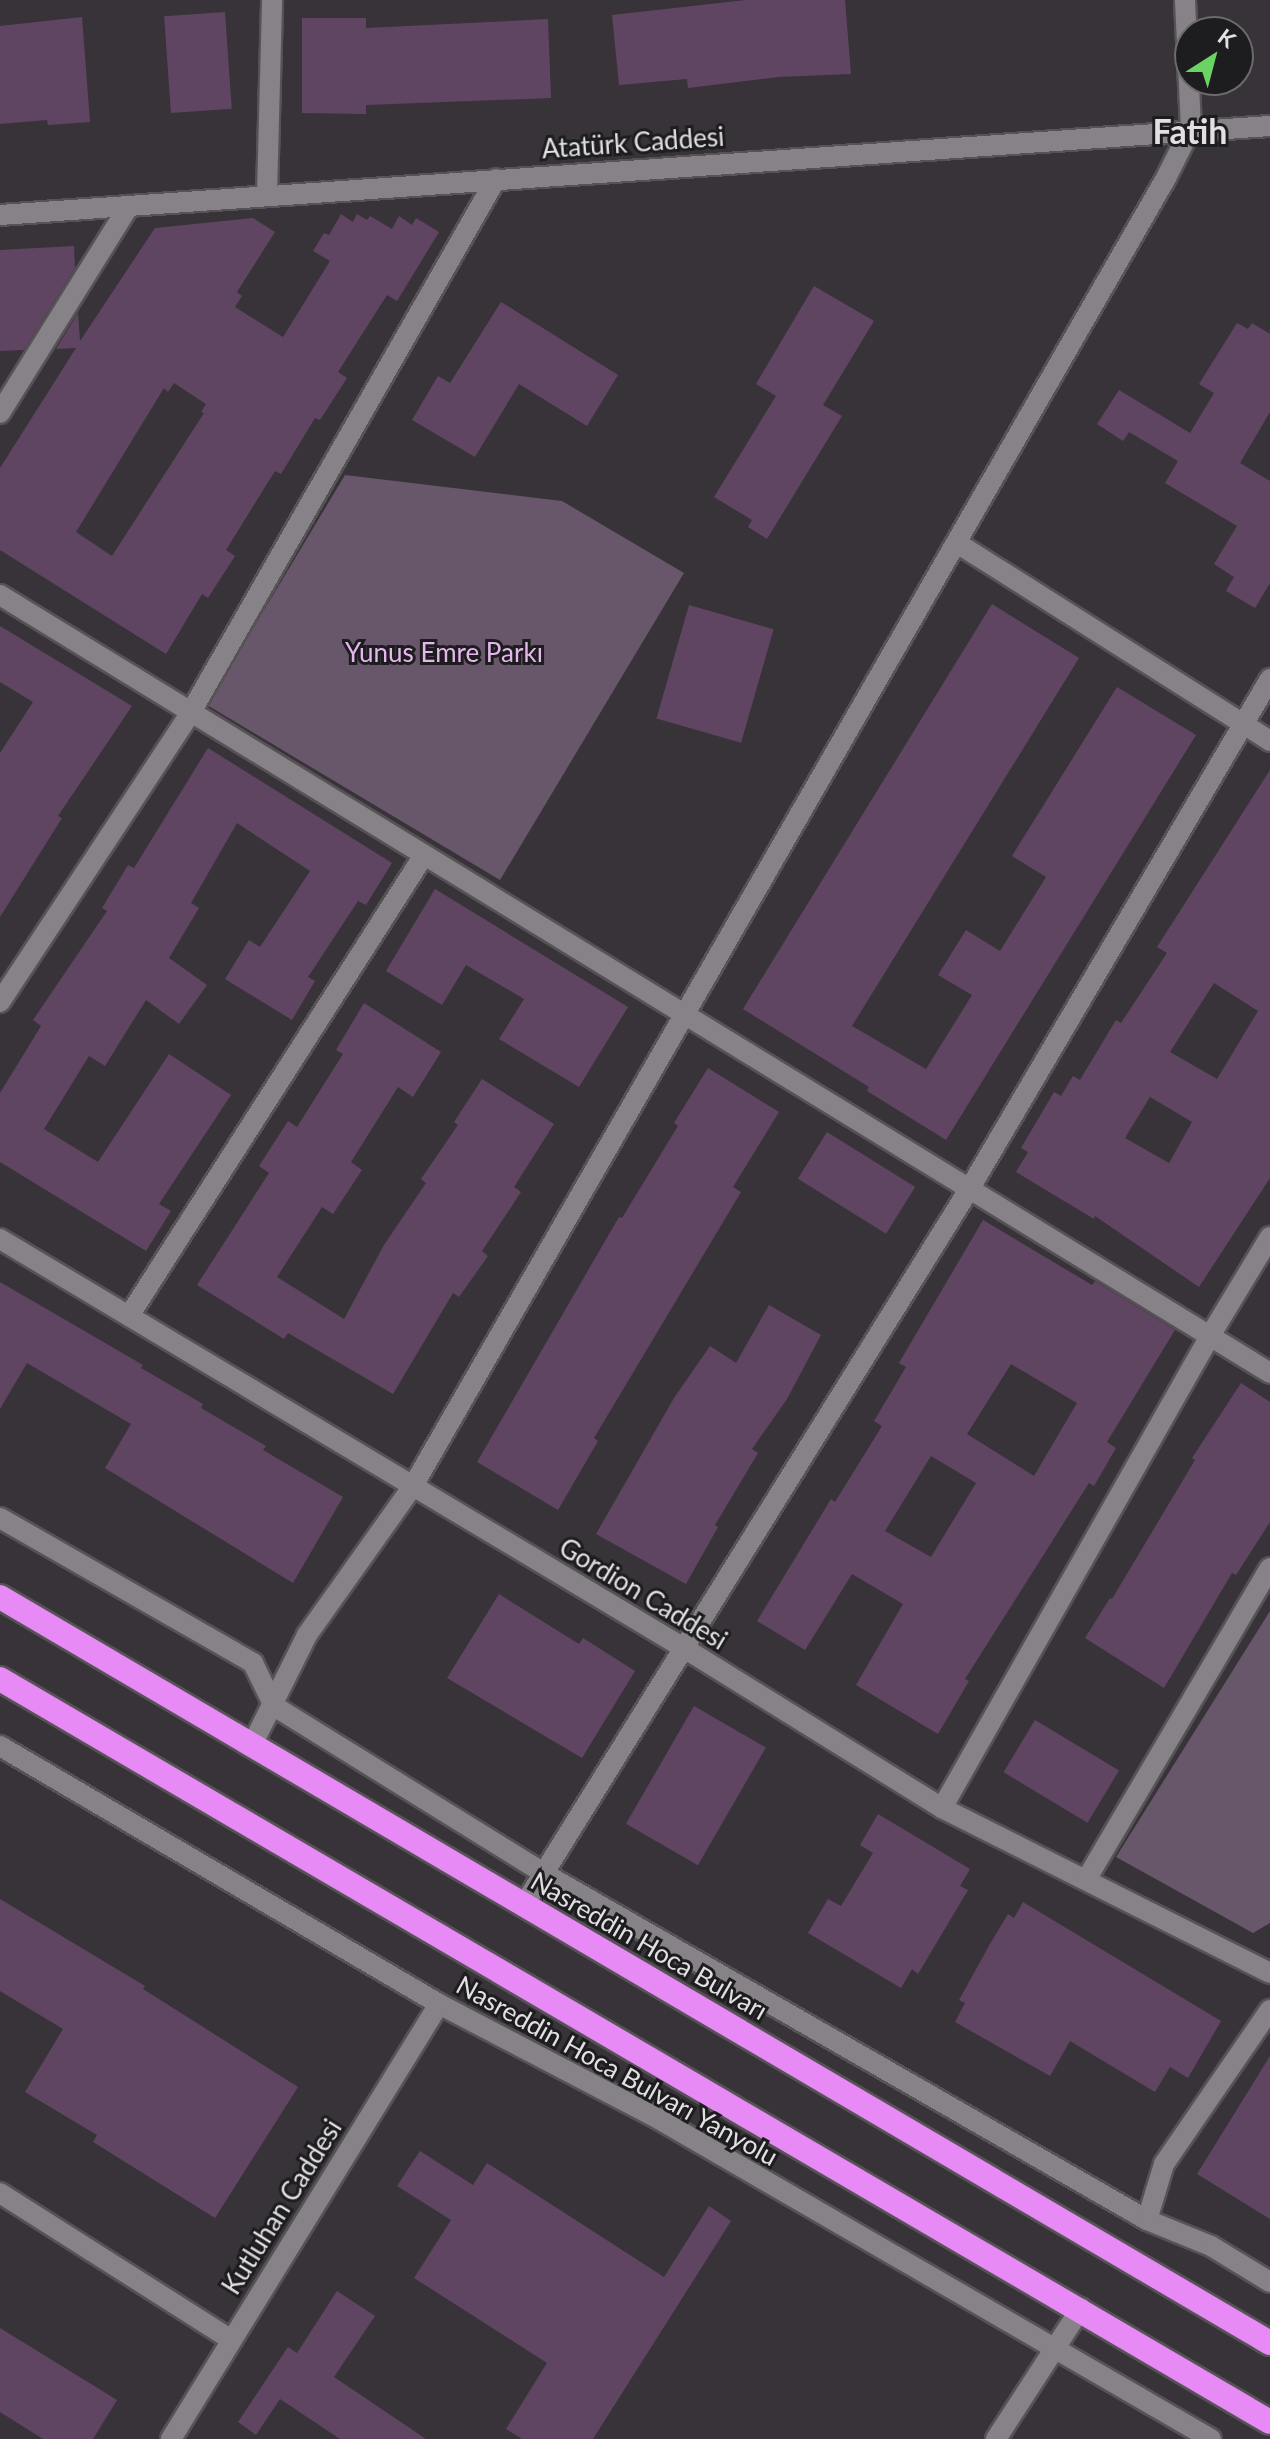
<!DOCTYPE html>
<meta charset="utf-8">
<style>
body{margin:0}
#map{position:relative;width:1270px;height:2439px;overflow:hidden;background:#373338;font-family:Lato,sans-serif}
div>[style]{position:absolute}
.green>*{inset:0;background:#68566a}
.building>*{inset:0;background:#604563;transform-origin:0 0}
.roads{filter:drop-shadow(2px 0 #565256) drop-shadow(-2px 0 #565256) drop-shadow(0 2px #565256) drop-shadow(0 -2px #565256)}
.minor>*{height:20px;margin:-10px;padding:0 10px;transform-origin:10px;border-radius:10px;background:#878287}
.highway>*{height:24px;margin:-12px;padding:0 12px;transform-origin:12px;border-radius:12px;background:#e78af5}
span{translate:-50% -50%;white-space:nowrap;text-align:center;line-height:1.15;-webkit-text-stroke:6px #1d1c1e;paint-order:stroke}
.street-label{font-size:26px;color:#e3e0e3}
.park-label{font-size:26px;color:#e5b7ec}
.district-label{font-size:34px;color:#e3e0e3;font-weight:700}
.north{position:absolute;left:1174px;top:16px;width:80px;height:80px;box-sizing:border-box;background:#1d1c1e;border:2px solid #6c6a6d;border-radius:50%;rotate:36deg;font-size:22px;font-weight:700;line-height:32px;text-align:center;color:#e3e0e3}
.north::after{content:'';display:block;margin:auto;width:28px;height:36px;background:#6bd363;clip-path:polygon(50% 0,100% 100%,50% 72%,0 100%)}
</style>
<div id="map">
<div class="green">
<div style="clip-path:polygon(345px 475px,562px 501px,684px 573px,500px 880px,207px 705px)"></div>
<div style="clip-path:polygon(1270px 1611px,1270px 1923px,1253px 1933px,1116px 1857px)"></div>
</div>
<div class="building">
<div style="clip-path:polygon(746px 0,845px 0,851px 74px,778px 77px,688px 88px,687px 79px,619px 85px,612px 15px)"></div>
<div style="left:225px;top:12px;width:97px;height:61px;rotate:86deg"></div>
<div style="clip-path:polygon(82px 17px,90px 122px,48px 125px,47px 120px,0 124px,0 26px)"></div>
<div style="clip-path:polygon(302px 18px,366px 18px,366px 28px,548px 19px,551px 98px,366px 105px,366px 114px,302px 113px)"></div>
<div style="clip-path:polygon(evenodd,341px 214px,353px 222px,357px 214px,367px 220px,370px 216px,392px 229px,399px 216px,412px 225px,416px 218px,439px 232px,397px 301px,387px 295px,338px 372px,347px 378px,320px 420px,315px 418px,281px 474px,275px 471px,226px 550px,235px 556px,208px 598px,202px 594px,166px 654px,0 550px,0 468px,76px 348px,56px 349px,78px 313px,80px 341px,155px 228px,253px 218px,275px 232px,237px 292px,242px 296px,235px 307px,283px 337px,330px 261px,313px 251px,324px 233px,329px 235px,341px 214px,174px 383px,206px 404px,201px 412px,204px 413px,112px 556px,76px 532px,164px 388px,168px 392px,174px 383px)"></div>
<div style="clip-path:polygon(74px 246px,75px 268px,24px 350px,0 351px,0 250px)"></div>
<div style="clip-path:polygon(814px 286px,874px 321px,823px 405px,842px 416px,767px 539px,748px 527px,752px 520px,714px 497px,776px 396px,756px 384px)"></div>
<div style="clip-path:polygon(501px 302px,618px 375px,587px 426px,519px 384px,475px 457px,412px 420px,438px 376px,450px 383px)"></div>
<div style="clip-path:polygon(1237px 323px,1248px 329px,1252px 323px,1270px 334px,1270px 412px,1240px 463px,1270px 481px,1270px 583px,1255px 608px,1226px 591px,1234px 577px,1214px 564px,1237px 526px,1165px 483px,1178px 461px,1129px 432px,1123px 441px,1097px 424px,1119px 390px,1190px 433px,1214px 393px,1199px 384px)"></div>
<div style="clip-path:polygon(992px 604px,1079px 658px,852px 1026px,926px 1069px,972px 995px,938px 975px,966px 930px,1000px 951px,1046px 877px,1012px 856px,1117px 687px,1196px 735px,946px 1140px,867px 1091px,869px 1087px,743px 1009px)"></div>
<div style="left:689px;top:605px;width:88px;height:118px;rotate:16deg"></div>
<div style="clip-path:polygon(0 626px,132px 706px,58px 816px,62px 818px,0 917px,0 753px,33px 702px,0 682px)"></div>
<div style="clip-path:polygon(208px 748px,392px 863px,366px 905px,358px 901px,308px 977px,315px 981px,292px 1020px,225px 979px,249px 940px,260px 947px,310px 871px,237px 823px,191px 903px,199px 908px,169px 958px,207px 985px,179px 1024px,146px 1000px,105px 1066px,89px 1056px,44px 1129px,98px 1162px,169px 1054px,231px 1095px,159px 1204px,171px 1211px,146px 1251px,0 1162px,0 1093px,41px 1026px,33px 1020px,107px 911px,102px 908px,128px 865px,134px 868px)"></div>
<div style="clip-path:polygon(evenodd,1270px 770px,1270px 1178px,1199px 1287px,1095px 1216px,1094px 1219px,1016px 1172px,1028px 1152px,1021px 1148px,1054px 1092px,1061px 1096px,1073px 1076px,1080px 1080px,1116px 1020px,1121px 1023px,1167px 953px,1157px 947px,1270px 770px,1214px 983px,1258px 1011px,1217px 1079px,1170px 1052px,1214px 983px,1270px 770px,1150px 1097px,1192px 1122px,1169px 1163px,1125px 1138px,1150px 1097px)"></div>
<div style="clip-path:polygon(435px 889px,628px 1007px,579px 1087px,499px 1039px,524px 999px,466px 965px,442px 1005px,386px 971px)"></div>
<div style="clip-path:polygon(364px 1003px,441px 1052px,413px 1097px,398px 1087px,351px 1162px,362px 1170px,333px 1214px,322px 1207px,277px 1277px,344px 1319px,384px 1245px,426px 1183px,421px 1179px,458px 1125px,454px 1122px,482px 1079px,554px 1124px,514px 1187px,521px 1192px,482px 1251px,488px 1256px,459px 1297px,453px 1293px,393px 1394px,288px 1333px,284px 1339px,197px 1285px,269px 1173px,259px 1166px,288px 1121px,297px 1127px,343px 1054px,336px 1050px)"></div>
<div style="clip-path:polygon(708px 1068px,779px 1112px,733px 1187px,741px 1192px,594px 1438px,598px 1441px,558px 1510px,477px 1462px,619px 1217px,622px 1218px,678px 1126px,674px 1123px)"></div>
<div style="left:827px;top:1132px;width:104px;height:55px;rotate:32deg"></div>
<div style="clip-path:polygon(evenodd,983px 1220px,1092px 1285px,1095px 1281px,1175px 1330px,1107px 1442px,1116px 1448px,1094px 1486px,1089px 1483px,965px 1679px,969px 1681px,938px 1734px,856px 1685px,903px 1604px,852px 1574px,805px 1650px,757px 1621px,831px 1499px,835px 1502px,882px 1426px,874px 1421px,906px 1367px,899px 1363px,983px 1220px,1011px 1364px,1077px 1403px,1034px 1476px,967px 1434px,1011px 1364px,983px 1220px,931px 1456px,976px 1483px,931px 1557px,885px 1531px,931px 1456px)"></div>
<div style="clip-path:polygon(0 1282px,143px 1365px,141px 1368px,203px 1404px,201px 1408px,266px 1446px,263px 1450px,343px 1497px,293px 1583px,105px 1468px,131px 1424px,27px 1363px,0 1409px)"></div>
<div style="clip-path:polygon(769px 1305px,821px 1335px,787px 1399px,752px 1449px,758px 1453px,715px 1525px,718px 1527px,686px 1584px,596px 1534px,674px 1398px,710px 1346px,736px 1363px)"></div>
<div style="clip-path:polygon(1241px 1383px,1270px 1402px,1270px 1522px,1236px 1575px,1232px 1573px,1164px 1688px,1085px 1638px,1110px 1598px,1112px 1599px,1195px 1460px,1192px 1458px)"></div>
<div style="clip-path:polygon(499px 1594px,579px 1644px,583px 1638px,635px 1671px,582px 1758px,447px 1678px)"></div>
<div style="left:694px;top:1706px;width:83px;height:136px;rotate:30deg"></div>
<div style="left:1035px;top:1720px;width:98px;height:61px;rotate:31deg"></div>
<div style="clip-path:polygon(878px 1814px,970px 1869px,960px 1886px,968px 1890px,918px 1974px,912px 1969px,901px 1988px,808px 1933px,828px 1899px,841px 1906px,873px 1853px,860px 1845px)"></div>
<div style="clip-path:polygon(0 1899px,145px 1986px,143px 1989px,298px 2087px,215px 2218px,93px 2142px,97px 2135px,25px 2092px,63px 2029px,0 1991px)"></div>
<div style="clip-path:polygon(1023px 1902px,1221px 2021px,1188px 2078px,1170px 2067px,1155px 2092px,1070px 2041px,1050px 2076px,955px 2022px,965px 2003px,959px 2000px,990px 1944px,1008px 1914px,1014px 1918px)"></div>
<div style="clip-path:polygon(1270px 2056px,1270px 2219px,1197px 2174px)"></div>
<div style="clip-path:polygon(420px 2151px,473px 2185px,487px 2163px,664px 2277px,709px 2206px,731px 2221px,593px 2439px,522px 2439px,506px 2429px,547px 2363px,414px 2278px,451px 2220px,397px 2186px)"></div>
<div style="clip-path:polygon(337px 2291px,375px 2316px,334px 2377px,426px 2439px,340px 2439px,280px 2399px,256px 2435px,238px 2422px,288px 2347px,297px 2353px)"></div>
<div style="clip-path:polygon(0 2328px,117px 2400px,93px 2439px,43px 2439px,0 2412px)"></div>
</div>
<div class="roads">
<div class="minor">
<div style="left:267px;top:195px;width:195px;rotate:-88.5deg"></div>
<div style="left:0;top:215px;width:1273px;rotate:-4.01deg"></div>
<div style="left:0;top:413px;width:244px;rotate:-58.1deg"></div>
<div style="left:957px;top:543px;width:370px;rotate:32.3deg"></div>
<div style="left:0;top:595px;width:1489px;rotate:31.49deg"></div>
<div style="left:0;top:1002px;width:347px;rotate:-56.6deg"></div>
<div style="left:191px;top:712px;width:614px;rotate:-60.22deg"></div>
<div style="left:0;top:1239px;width:797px;rotate:30.88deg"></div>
<div style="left:684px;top:1648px;width:304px;rotate:31.8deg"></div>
<div style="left:942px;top:1808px;width:367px;rotate:26.7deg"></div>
<div style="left:129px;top:1316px;width:547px;rotate:-57.38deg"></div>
<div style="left:0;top:1518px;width:292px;rotate:29.8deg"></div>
<div style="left:253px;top:1663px;width:48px;rotate:64deg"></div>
<div style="left:274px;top:1706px;width:319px;rotate:31.8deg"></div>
<div style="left:545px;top:1874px;width:694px;rotate:29.89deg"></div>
<div style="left:1147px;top:2220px;width:69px;rotate:22.1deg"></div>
<div style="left:1211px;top:2246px;width:69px;rotate:31.4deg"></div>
<div style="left:252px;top:1745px;width:123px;rotate:-63.4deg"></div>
<div style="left:307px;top:1635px;width:183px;rotate:-54.6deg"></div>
<div style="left:413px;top:1486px;width:1509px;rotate:-60.07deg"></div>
<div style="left:1166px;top:178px;width:56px;rotate:-63.4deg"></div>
<div style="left:1191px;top:128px;width:128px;rotate:-92.7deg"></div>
<div style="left:0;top:1746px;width:509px;rotate:30.44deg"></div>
<div style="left:439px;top:2004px;width:246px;rotate:27.6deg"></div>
<div style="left:657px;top:2118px;width:640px;rotate:30.09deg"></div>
<div style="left:942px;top:1808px;width:543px;rotate:-60.41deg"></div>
<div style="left:1210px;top:1336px;width:116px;rotate:-58.8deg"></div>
<div style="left:1086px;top:1880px;width:362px;rotate:-59.5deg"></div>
<div style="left:524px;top:1905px;width:844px;rotate:-58.12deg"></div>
<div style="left:970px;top:1188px;width:591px;rotate:-59.49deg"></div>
<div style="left:0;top:2193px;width:272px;rotate:32.4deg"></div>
<div style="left:1147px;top:2220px;width:59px;rotate:-73.1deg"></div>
<div style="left:1164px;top:2164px;width:187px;rotate:-55.5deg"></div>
<div style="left:171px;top:2439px;width:511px;rotate:-58.36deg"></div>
<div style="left:996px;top:2439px;width:156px;rotate:-57deg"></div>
</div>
<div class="highway">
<div style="left:0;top:1597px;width:1473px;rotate:30.43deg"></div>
<div style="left:0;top:1679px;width:1471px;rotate:30.33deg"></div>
</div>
</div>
<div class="street-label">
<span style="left:633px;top:143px;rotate:-4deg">Atatürk Caddesi</span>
<span style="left:643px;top:1594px;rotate:31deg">Gordion Caddesi</span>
<span style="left:649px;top:1946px;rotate:30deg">Nasreddin Hoca Bulvarı</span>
<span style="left:617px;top:2071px;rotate:29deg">Nasreddin Hoca Bulvarı Yanyolu</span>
<span style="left:282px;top:2207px;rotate:-58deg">Kutluhan Caddesi</span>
</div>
<div class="park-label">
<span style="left:444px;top:653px">Yunus Emre Parkı</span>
</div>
<div class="district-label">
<span style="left:1190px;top:131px">Fatih</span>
</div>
<div class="north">K</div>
</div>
